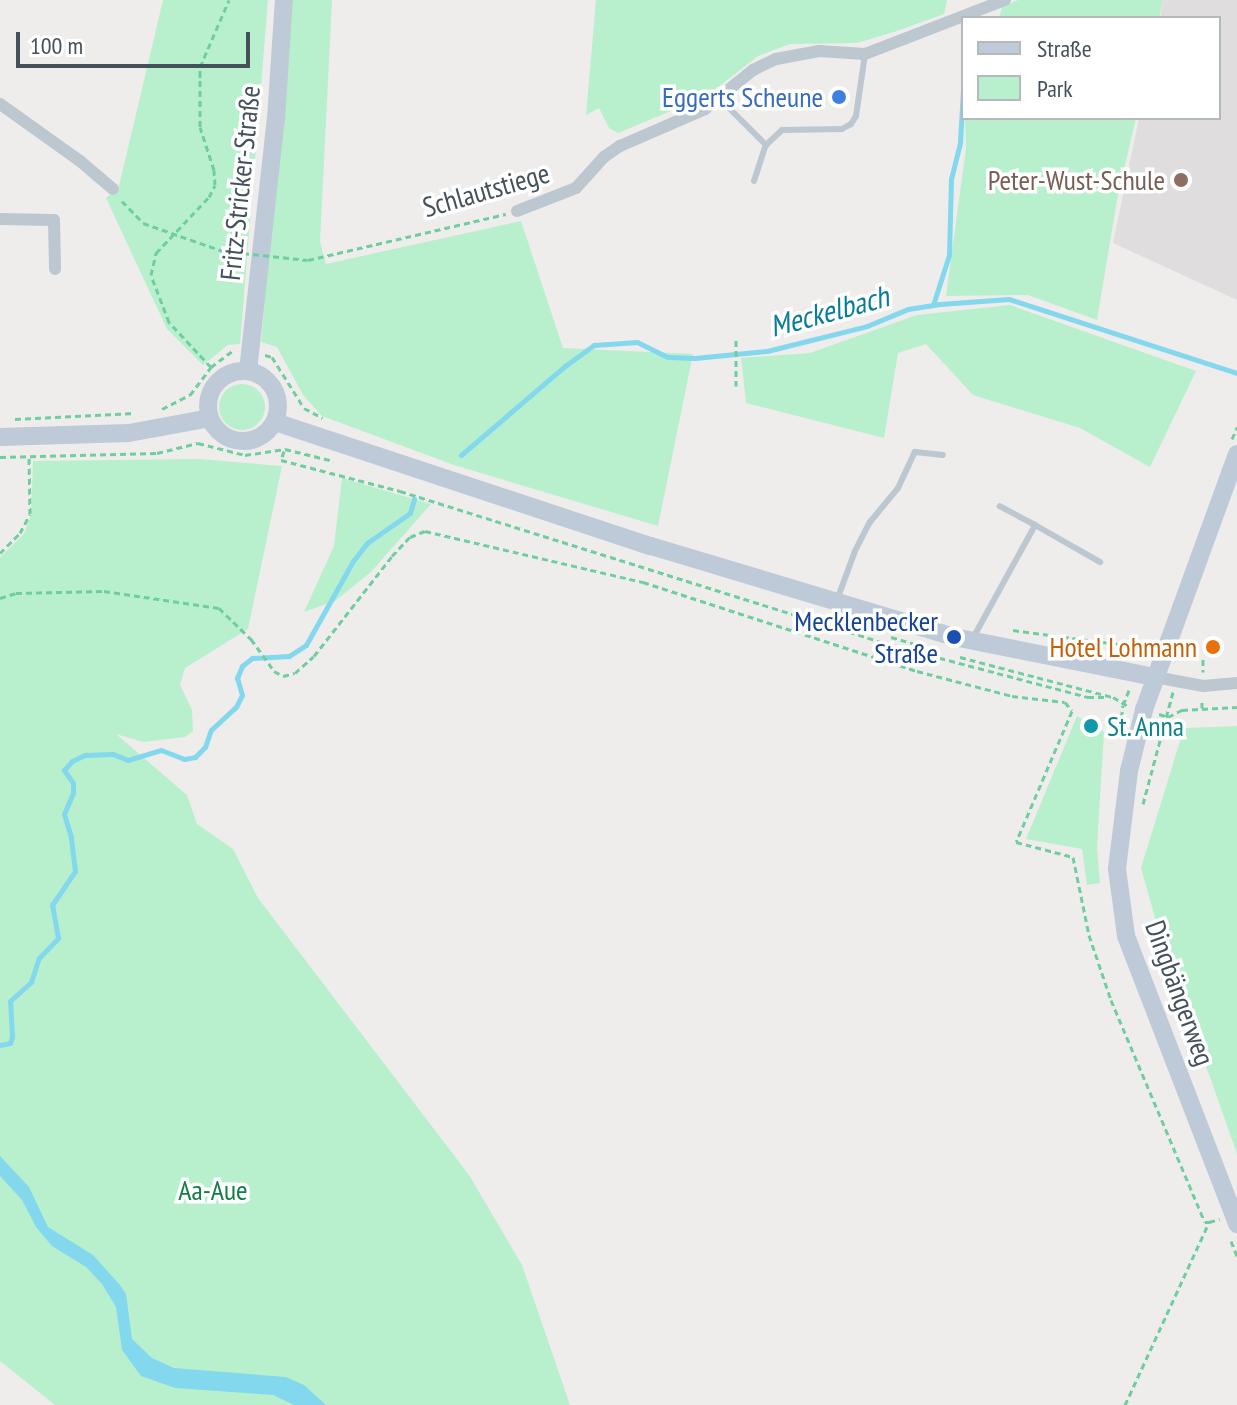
<!DOCTYPE html>
<meta charset="utf-8">
<style>
body{margin:0}
#map{position:relative;width:1237px;height:1405px;overflow:hidden;background:#efecec;font-family:"PT Sans Narrow",sans-serif}
div>[style]{position:absolute}
.education>*{inset:0;background:#e0ddde}
.green>*{inset:0;background:#b8f0cd}
.round{border-radius:50%}
.water>*{inset:0;background:#83d8ee}
.stream>*{height:5px;margin:-2.5px;padding:0 2.5px;transform-origin:2.5px;border-radius:2.5px;background:#83d8ee}
.path>*{height:3px;margin-top:-1.5px;transform-origin:0;background:repeating-linear-gradient(90deg,#6fcea0 0 6px,transparent 0 10px)}
.lane>*{height:6px;margin:-3px;padding:0 3px;transform-origin:3px;border-radius:3px;background:#bcc7d0}
.street>*{height:12px;margin:-6px;padding:0 6px;transform-origin:6px;border-radius:6px;background:#bcc7d0}
.secondary>*{height:18px;margin:-9px;padding:0 9px;transform-origin:9px;border-radius:9px;background:#becad7}
.secondary>.ring{margin:-9px;padding:0;box-sizing:content-box;background:none;border:18px solid #becad7;border-radius:50%}
.path-bridge>*{height:3px;margin-top:-1.5px;transform-origin:0;background:repeating-linear-gradient(90deg,#6fcea0 0 6px,transparent 0 10px)}
.dots>*{width:22px;height:22px;translate:-50% -50%;box-sizing:border-box;border:4px solid #fff;border-radius:50%}
span{translate:-50% -50%;white-space:nowrap;text-align:center;line-height:1.15;-webkit-text-stroke:7px #fff;paint-order:stroke}
.shop-label{font-size:28px;color:#366cbe}
.right{translate:-100% -50%;text-align:right}
.education-label{font-size:28px;color:#785e54}
.street-label{font-size:28px;color:#44505a}
.transit-label{font-size:28px;color:#164399}
.food-label{font-size:28px;color:#c56008}
.culture-label{font-size:28px;color:#0d838f}
.left{translate:0 -50%;text-align:left}
.park-label{font-size:28px;color:#137d48}
.water-label{font-size:30px;color:#087c9b;font-style:italic}
.legend{position:absolute;left:961px;top:16px;width:260px;height:104px;box-sizing:border-box;background:#fff;border:2px solid #b4b9bd;margin:0;padding:10px 14px;list-style:none;font-size:24px;color:#44505a}
.legend li{display:flex;align-items:center;gap:16px;height:40px}
.legend b{width:40px;border:2px solid #b4b9bd}
.scale{position:absolute;left:16px;top:32px;width:234px;height:36px;box-sizing:border-box;border:4px solid #44505a;border-top:0;padding-left:10px;font-size:24px;line-height:28px;white-space:nowrap;color:#44505a;-webkit-text-stroke:6px #fff;paint-order:stroke}
</style>
<div id="map">
<div class="education">
<div style="clip-path:polygon(1163px 0,1237px 0,1237px 300px,1113px 243px,1139px 118px,1219px 118px,1219px 18px,1160px 18px)"></div>
</div>
<div class="green">
<div style="clip-path:polygon(163px 0,268px 0,240px 344px,228px 345px,203px 365px,167px 329px,106px 198px,119px 186px)"></div>
<div style="clip-path:polygon(291px 0,332px 0,320px 242px,326px 264px,521px 221px,563px 348px,693px 354px,658px 526px,454px 465px,322px 416px,303px 395px,277px 347px,261px 342px)"></div>
<div style="clip-path:polygon(596px 0,947px 0,944px 14px,894px 32px,857px 43px,790px 44px,758px 56px,713px 91px,690px 103px,618px 133px,609px 128px,599px 108px,586px 115px)"></div>
<div style="clip-path:polygon(1018px 0,1163px 0,1159px 18px,999px 18px,1002px 7px)"></div>
<div style="clip-path:polygon(965px 118px,1136px 118px,1117px 200px,1097px 320px,1028px 295px,946px 296px,966px 148px)"></div>
<div style="clip-path:polygon(1010px 305px,1196px 371px,1150px 467px,1080px 428px,973px 395px,926px 344px,898px 353px,884px 438px,746px 403px,741px 358px,810px 353px,917px 315px)"></div>
<div class="round" style="left:219px;top:384px;width:46px;height:46px"></div>
<div style="clip-path:polygon(199px 459px,282px 466px,248px 629px,185px 668px,180px 685px,192px 710px,193px 731px,185px 737px,143px 742px,116px 734px,187px 795px,197px 824px,233px 849px,258px 898px,469px 1175px,522px 1265px,570px 1405px,55px 1405px,0 1361px,0 557px,24px 534px,31px 515px,33px 461px)"></div>
<div style="clip-path:polygon(342px 478px,431px 504px,371px 572px,335px 601px,304px 612px,334px 546px)"></div>
<div style="clip-path:polygon(1077px 716px,1104px 732px,1097px 847px,1100px 883px,1087px 885px,1082px 849px,1026px 839px)"></div>
<div style="clip-path:polygon(1237px 726px,1237px 1154px,1159px 932px,1141px 868px,1184px 728px)"></div>
</div>
<div class="water">
<div style="clip-path:polygon(0 1156px,29px 1187px,48px 1227px,93px 1255px,120px 1285px,126px 1294px,132px 1339px,152px 1358px,174px 1368px,286px 1377px,304px 1385px,326px 1405px,294px 1405px,273px 1395px,175px 1388px,141px 1376px,122px 1350px,116px 1307px,102px 1284px,86px 1267px,52px 1246px,36px 1227px,22px 1200px,0 1176px)"></div>
</div>
<div class="stream">
<div style="left:933px;top:305px;width:52px;rotate:-72.3deg"></div>
<div style="left:949px;top:255px;width:76px;rotate:-88.5deg"></div>
<div style="left:951px;top:179px;width:38px;rotate:-76deg"></div>
<div style="left:960px;top:142px;width:52px;rotate:-86.7deg"></div>
<div style="left:461px;top:455px;width:137px;rotate:-40.6deg"></div>
<div style="left:565px;top:366px;width:36px;rotate:-36deg"></div>
<div style="left:594px;top:345px;width:43px;rotate:-4deg"></div>
<div style="left:637px;top:342px;width:34px;rotate:26deg"></div>
<div style="left:668px;top:357px;width:27px;rotate:2deg"></div>
<div style="left:695px;top:358px;width:72px;rotate:-5.6deg"></div>
<div style="left:767px;top:351px;width:103px;rotate:-14deg"></div>
<div style="left:867px;top:326px;width:44px;rotate:-22.5deg"></div>
<div style="left:908px;top:309px;width:32px;rotate:-9deg"></div>
<div style="left:940px;top:304px;width:69px;rotate:-4.1deg"></div>
<div style="left:1009px;top:299px;width:240px;rotate:18deg"></div>
<div style="left:0;top:1045px;width:10px;rotate:-11deg"></div>
<div style="left:10px;top:1043px;width:6px;rotate:-72deg"></div>
<div style="left:12px;top:1037px;width:36px;rotate:-93deg"></div>
<div style="left:10px;top:1001px;width:28px;rotate:-42deg"></div>
<div style="left:31px;top:982px;width:25px;rotate:-72deg"></div>
<div style="left:39px;top:958px;width:28px;rotate:-46deg"></div>
<div style="left:58px;top:938px;width:34px;rotate:-100deg"></div>
<div style="left:52px;top:905px;width:41px;rotate:-55.9deg"></div>
<div style="left:75px;top:871px;width:34px;rotate:-97deg"></div>
<div style="left:71px;top:837px;width:24px;rotate:-107deg"></div>
<div style="left:64px;top:814px;width:23px;rotate:-67deg"></div>
<div style="left:73px;top:793px;width:10px;rotate:-90deg"></div>
<div style="left:73px;top:783px;width:16px;rotate:-125deg"></div>
<div style="left:64px;top:770px;width:12px;rotate:-48deg"></div>
<div style="left:72px;top:761px;width:14px;rotate:-25deg"></div>
<div style="left:85px;top:755px;width:28px;rotate:-2deg"></div>
<div style="left:113px;top:754px;width:16px;rotate:22deg"></div>
<div style="left:128px;top:760px;width:34px;rotate:-17deg"></div>
<div style="left:161px;top:750px;width:25px;rotate:21deg"></div>
<div style="left:184px;top:759px;width:11px;rotate:-10deg"></div>
<div style="left:195px;top:757px;width:14px;rotate:-45deg"></div>
<div style="left:205px;top:747px;width:18px;rotate:-71deg"></div>
<div style="left:211px;top:730px;width:34px;rotate:-43deg"></div>
<div style="left:236px;top:707px;width:13px;rotate:-63deg"></div>
<div style="left:242px;top:695px;width:18px;rotate:-106deg"></div>
<div style="left:237px;top:678px;width:13px;rotate:-67deg"></div>
<div style="left:242px;top:666px;width:13px;rotate:-39deg"></div>
<div style="left:252px;top:658px;width:37px;rotate:-3deg"></div>
<div style="left:289px;top:656px;width:20px;rotate:-33deg"></div>
<div style="left:306px;top:645px;width:96px;rotate:-60.8deg"></div>
<div style="left:353px;top:561px;width:23px;rotate:-52deg"></div>
<div style="left:367px;top:543px;width:52px;rotate:-34.9deg"></div>
<div style="left:410px;top:513px;width:15px;rotate:-74deg"></div>
</div>
<div class="path">
<div style="left:122px;top:201px;width:30px;rotate:46deg"></div>
<div style="left:143px;top:223px;width:85px;rotate:19.3deg"></div>
<div style="left:308px;top:260px;width:203px;rotate:-13.1deg"></div>
<div style="left:736px;top:340px;width:46px;rotate:90deg"></div>
<div style="left:265px;top:355px;width:7px;rotate:16deg"></div>
<div style="left:272px;top:357px;width:60px;rotate:57.9deg"></div>
<div style="left:304px;top:408px;width:21px;rotate:28deg"></div>
<div style="left:211px;top:367px;width:62px;rotate:-133deg"></div>
<div style="left:169px;top:322px;width:50px;rotate:-111deg"></div>
<div style="left:151px;top:275px;width:23px;rotate:-77deg"></div>
<div style="left:156px;top:253px;width:77px;rotate:-46.6deg"></div>
<div style="left:209px;top:197px;width:13px;rotate:-63deg"></div>
<div style="left:215px;top:185px;width:15px;rotate:-94deg"></div>
<div style="left:214px;top:170px;width:45px;rotate:-108deg"></div>
<div style="left:200px;top:127px;width:60px;rotate:-90deg"></div>
<div style="left:200px;top:67px;width:73px;rotate:-66.6deg"></div>
<div style="left:162px;top:409px;width:31px;rotate:-27deg"></div>
<div style="left:190px;top:395px;width:35px;rotate:-53deg"></div>
<div style="left:211px;top:367px;width:30px;rotate:-37deg"></div>
<div style="left:15px;top:419px;width:120px;rotate:-2.9deg"></div>
<div style="left:1232px;top:439px;width:13px;rotate:-67deg"></div>
<div style="left:284px;top:451px;width:9px;rotate:108deg"></div>
<div style="left:281px;top:460px;width:123px;rotate:14.6deg"></div>
<div style="left:400px;top:491px;width:515px;rotate:17.41deg"></div>
<div style="left:891px;top:645px;width:204px;rotate:14.8deg"></div>
<div style="left:1088px;top:697px;width:17px"></div>
<div style="left:0;top:457px;width:157px;rotate:-1.5deg"></div>
<div style="left:157px;top:453px;width:42px;rotate:-13.7deg"></div>
<div style="left:198px;top:443px;width:49px;rotate:14.3deg"></div>
<div style="left:245px;top:455px;width:40px;rotate:-8.5deg"></div>
<div style="left:285px;top:449px;width:50px;rotate:13.8deg"></div>
<div style="left:0;top:553px;width:28px;rotate:-45deg"></div>
<div style="left:20px;top:533px;width:21px;rotate:-62deg"></div>
<div style="left:30px;top:514px;width:59px;rotate:-91deg"></div>
<div style="left:0;top:598px;width:17px;rotate:-17deg"></div>
<div style="left:16px;top:593px;width:88px;rotate:-1.3deg"></div>
<div style="left:104px;top:591px;width:116px;rotate:8.4deg"></div>
<div style="left:219px;top:608px;width:45px;rotate:44.1deg"></div>
<div style="left:251px;top:639px;width:39px;rotate:54deg"></div>
<div style="left:274px;top:671px;width:10px;rotate:29deg"></div>
<div style="left:283px;top:676px;width:12px;rotate:-14deg"></div>
<div style="left:295px;top:673px;width:25px;rotate:-42deg"></div>
<div style="left:314px;top:656px;width:127px;rotate:-52deg"></div>
<div style="left:392px;top:556px;width:26px;rotate:-47deg"></div>
<div style="left:410px;top:537px;width:16px;rotate:-22deg"></div>
<div style="left:425px;top:531px;width:224px;rotate:13.2deg"></div>
<div style="left:643px;top:582px;width:288px;rotate:18deg"></div>
<div style="left:917px;top:671px;width:98px;rotate:14.7deg"></div>
<div style="left:1012px;top:696px;width:53px;rotate:6.5deg"></div>
<div style="left:1065px;top:702px;width:11px;rotate:52deg"></div>
<div style="left:1072px;top:711px;width:142px;rotate:113.1deg"></div>
<div style="left:1016px;top:842px;width:59px;rotate:14.7deg"></div>
<div style="left:1073px;top:857px;width:80px;rotate:78.4deg"></div>
<div style="left:1089px;top:935px;width:69px;rotate:71.3deg"></div>
<div style="left:1111px;top:1000px;width:241px;rotate:67.1deg"></div>
<div style="left:1205px;top:1222px;width:4px"></div>
<div style="left:1013px;top:630px;width:136px;rotate:7.6deg"></div>
<div style="left:891px;top:637px;width:35px;rotate:16deg"></div>
<div style="left:1183px;top:655px;width:20px;rotate:11deg"></div>
<div style="left:1203px;top:659px;width:13px;rotate:90deg"></div>
<div style="left:960px;top:657px;width:158px;rotate:14.7deg"></div>
<div style="left:1113px;top:697px;width:17px;rotate:31deg"></div>
<div style="left:1202px;top:708px;width:9px;rotate:-90deg"></div>
<div style="left:1159px;top:714px;width:9px;rotate:18deg"></div>
<div style="left:1168px;top:717px;width:16px;rotate:-27deg"></div>
<div style="left:1182px;top:710px;width:55px;rotate:-3.1deg"></div>
<div style="left:1119px;top:737px;width:32px;rotate:-83deg"></div>
<div style="left:1123px;top:705px;width:16px;rotate:-68deg"></div>
<div style="left:1143px;top:804px;width:116px;rotate:-75deg"></div>
<div style="left:1231px;top:1241px;width:16px;rotate:68deg"></div>
<div style="left:1125px;top:1405px;width:201px;rotate:-65.3deg"></div>
<div style="left:1209px;top:1222px;width:11px;rotate:-15deg"></div>
</div>
<div class="lane">
<div style="left:721px;top:100px;width:64px;rotate:45deg"></div>
<div style="left:754px;top:181px;width:38px;rotate:-72deg"></div>
<div style="left:766px;top:145px;width:22px;rotate:-43deg"></div>
<div style="left:782px;top:130px;width:60px;rotate:-1deg"></div>
<div style="left:842px;top:129px;width:10px;rotate:-29deg"></div>
<div style="left:851px;top:124px;width:9px;rotate:-58deg"></div>
<div style="left:856px;top:116px;width:63px;rotate:-81.7deg"></div>
<div style="left:1035px;top:525px;width:75px;rotate:29.6deg"></div>
<div style="left:837px;top:600px;width:52px;rotate:-69.8deg"></div>
<div style="left:855px;top:551px;width:33px;rotate:-63deg"></div>
<div style="left:870px;top:522px;width:44px;rotate:-50.5deg"></div>
<div style="left:898px;top:488px;width:40px;rotate:-65deg"></div>
<div style="left:915px;top:452px;width:28px;rotate:6deg"></div>
<div style="left:973px;top:638px;width:129px;rotate:-61.2deg"></div>
<div style="left:1035px;top:525px;width:40px;rotate:-152deg"></div>
</div>
<div class="street">
<div style="left:0;top:104px;width:98px;rotate:35.5deg"></div>
<div style="left:80px;top:161px;width:43px;rotate:40.3deg"></div>
<div style="left:517px;top:211px;width:63px;rotate:-21.3deg"></div>
<div style="left:576px;top:188px;width:42px;rotate:-47.9deg"></div>
<div style="left:604px;top:157px;width:19px;rotate:-35deg"></div>
<div style="left:620px;top:146px;width:93px;rotate:-23.5deg"></div>
<div style="left:705px;top:109px;width:62px;rotate:-39.1deg"></div>
<div style="left:753px;top:70px;width:25px;rotate:-26deg"></div>
<div style="left:776px;top:59px;width:44px;rotate:-10.5deg"></div>
<div style="left:819px;top:51px;width:46px;rotate:3.7deg"></div>
<div style="left:865px;top:54px;width:150px;rotate:-21.1deg"></div>
<div style="left:0;top:219px;width:54px;rotate:1.1deg"></div>
<div style="left:54px;top:220px;width:49px;rotate:88.8deg"></div>
<div style="left:1155px;top:677px;width:49px;rotate:10.6deg"></div>
<div style="left:1203px;top:686px;width:34px;rotate:-5deg"></div>
</div>
<div class="secondary">
<div style="left:248px;top:371px;width:254px;rotate:-83.7deg"></div>
<div style="left:276px;top:119px;width:119px;rotate:-86.2deg"></div>
<div class="ring" style="left:208px;top:371px;width:52px;height:52px"></div>
<div style="left:275px;top:422px;width:396px;rotate:18.3deg"></div>
<div style="left:651px;top:546px;width:316px;rotate:16.7deg"></div>
<div style="left:954px;top:637px;width:205px;rotate:11.3deg"></div>
<div style="left:0;top:437px;width:129px;rotate:-1.8deg"></div>
<div style="left:129px;top:433px;width:82px;rotate:-10.5deg"></div>
<div style="left:1237px;top:454px;width:272px;rotate:110deg"></div>
<div style="left:1144px;top:710px;width:63px;rotate:103.8deg"></div>
<div style="left:1129px;top:771px;width:99px;rotate:97deg"></div>
<div style="left:1117px;top:869px;width:68px;rotate:82.3deg"></div>
<div style="left:1126px;top:936px;width:309px;rotate:68.9deg"></div>
</div>
<div class="path-bridge">
<div style="left:223px;top:251px;width:85px;rotate:6deg"></div>
</div>
<div class="dots">
<div style="left:839px;top:97px;background:#3f7fe0"></div>
<div style="left:1181px;top:180px;background:#8d6e63"></div>
<div style="left:954px;top:637px;background:#1a4fb4"></div>
<div style="left:1213px;top:647px;background:#e8710a"></div>
<div style="left:1091px;top:726px;background:#0f9aa8"></div>
</div>
<div class="shop-label">
<span class="right" style="left:823px;top:97px">Eggerts Scheune</span>
</div>
<div class="education-label">
<span class="right" style="left:1165px;top:180px">Peter-Wust-Schule</span>
</div>
<div class="street-label">
<span style="left:240px;top:183px;rotate:-84deg">Fritz-Stricker-Straße</span>
<span style="left:486px;top:190px;rotate:-16deg">Schlautstiege</span>
<span style="left:1180px;top:993px;rotate:70deg">Dingbängerweg</span>
</div>
<div class="transit-label">
<span class="right" style="left:938px;top:637px">Mecklenbecker<br>Straße</span>
</div>
<div class="food-label">
<span class="right" style="left:1197px;top:647px">Hotel Lohmann</span>
</div>
<div class="culture-label">
<span class="left" style="left:1107px;top:726px">St. Anna</span>
</div>
<div class="park-label">
<span style="left:213px;top:1190px">Aa-Aue</span>
</div>
<div class="water-label">
<span style="left:829px;top:311px;rotate:-15deg">Meckelbach</span>
</div>
<ul class="legend">
<li><b style="height:10px;background:#becad7"></b>Straße</li>
<li><b style="height:22px;background:#b8f0cd"></b>Park</li>
</ul>
<div class="scale">100 m</div>
</div>
